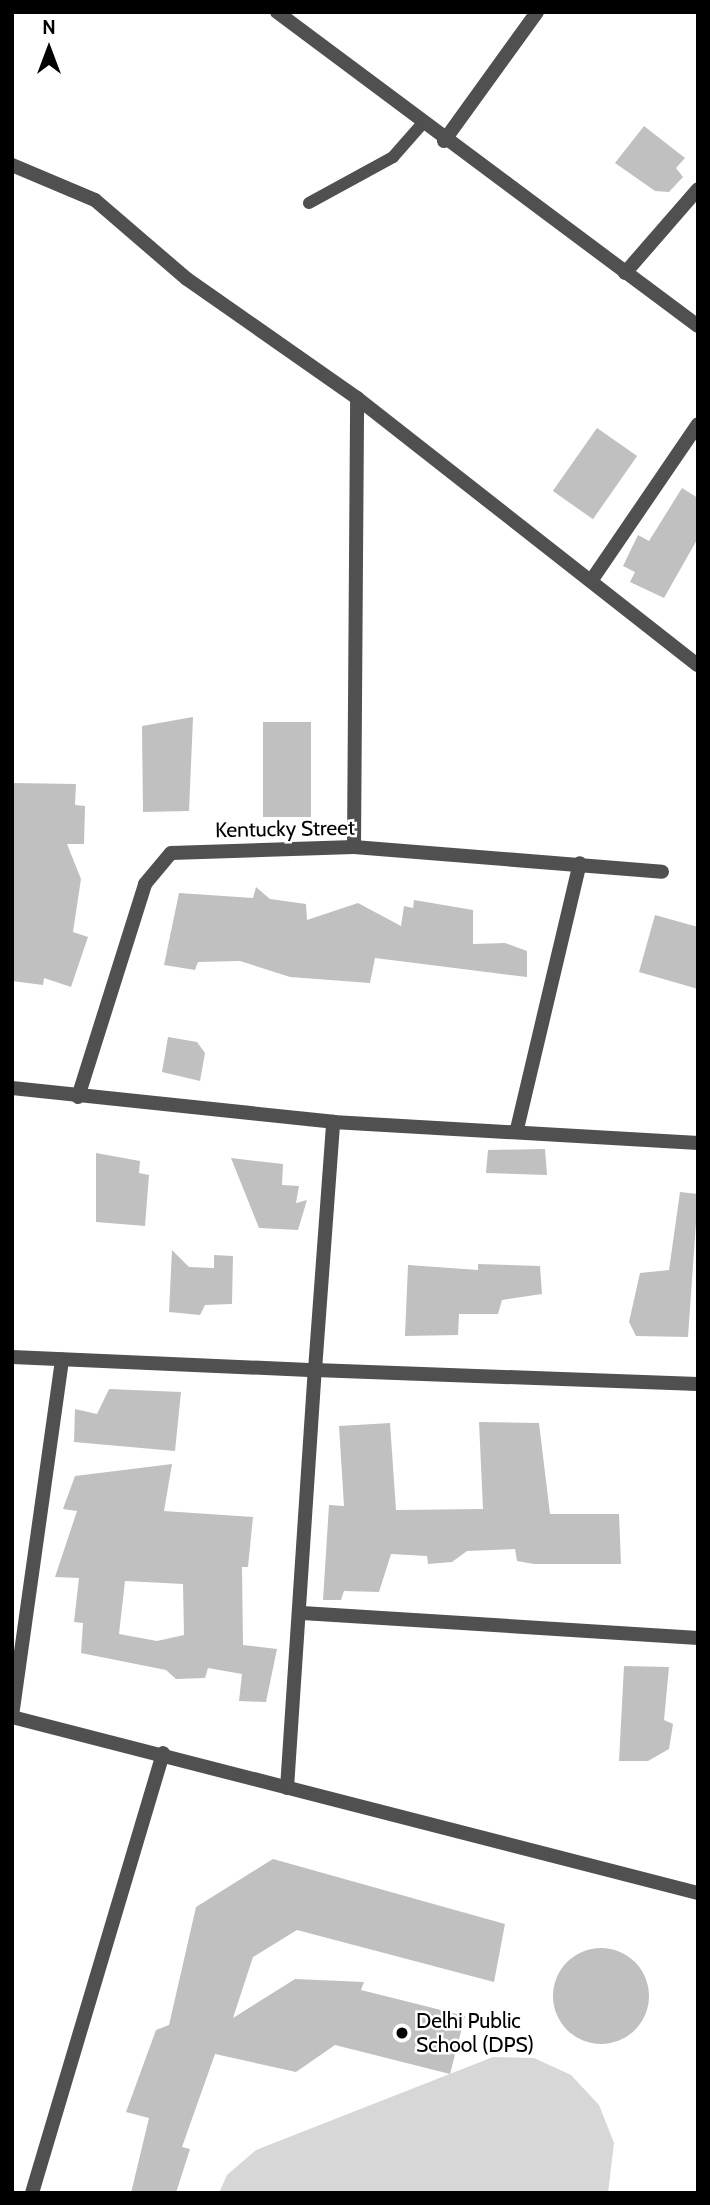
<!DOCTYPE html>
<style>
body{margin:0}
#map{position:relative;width:710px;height:2205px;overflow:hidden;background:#fff;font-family:Cabin,sans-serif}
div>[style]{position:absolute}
.green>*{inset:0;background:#d7d7d7}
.building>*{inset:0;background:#c0c0c0;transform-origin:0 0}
.round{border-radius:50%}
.service>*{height:12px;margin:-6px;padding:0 6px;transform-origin:6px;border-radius:6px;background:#505050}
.minor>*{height:14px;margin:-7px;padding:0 7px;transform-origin:7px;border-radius:7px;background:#505050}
.tertiary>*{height:14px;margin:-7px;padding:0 7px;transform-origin:7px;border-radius:7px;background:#505050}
.dots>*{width:19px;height:19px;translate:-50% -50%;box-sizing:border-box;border:4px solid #fff;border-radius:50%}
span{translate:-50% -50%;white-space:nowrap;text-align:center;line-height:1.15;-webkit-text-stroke:5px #fff;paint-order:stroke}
.street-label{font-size:21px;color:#000}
.poi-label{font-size:21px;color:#000}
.left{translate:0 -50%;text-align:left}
.frame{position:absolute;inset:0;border:14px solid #000;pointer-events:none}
.north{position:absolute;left:14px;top:14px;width:70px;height:70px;-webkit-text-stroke:5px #fff;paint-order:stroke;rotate:0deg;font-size:19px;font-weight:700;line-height:28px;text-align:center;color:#000}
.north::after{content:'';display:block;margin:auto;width:24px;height:32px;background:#000;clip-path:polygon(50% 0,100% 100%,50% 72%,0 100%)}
</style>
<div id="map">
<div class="green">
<div style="clip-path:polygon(493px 2057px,534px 2058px,571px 2075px,599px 2105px,614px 2143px,608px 2193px,219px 2193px,227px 2175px,256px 2150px)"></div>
</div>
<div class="building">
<div style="clip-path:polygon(644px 126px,685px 158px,676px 168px,683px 177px,669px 192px,655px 191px,615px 163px)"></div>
<div style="left:597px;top:428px;width:49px;height:77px;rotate:35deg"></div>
<div style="clip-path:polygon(682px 488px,698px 498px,698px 538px,664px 598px,630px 582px,635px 572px,623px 566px,638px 535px,649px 541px)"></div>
<div style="clip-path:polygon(193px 717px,189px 811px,143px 812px,142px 726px)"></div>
<div style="left:311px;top:722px;width:95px;height:48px;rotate:90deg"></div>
<div style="clip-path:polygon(12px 783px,76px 784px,75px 805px,85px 806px,84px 844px,67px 844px,81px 879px,73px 932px,88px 937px,71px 987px,44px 978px,43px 985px,12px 981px)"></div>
<div style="clip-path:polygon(256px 887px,270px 899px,306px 904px,307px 920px,358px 903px,401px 926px,404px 906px,413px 908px,414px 900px,473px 910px,473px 944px,505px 943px,527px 951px,527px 977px,375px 958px,370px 983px,290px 977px,240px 961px,198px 962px,195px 970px,164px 965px,179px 893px,253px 898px)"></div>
<div style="clip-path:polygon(655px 915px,698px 927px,698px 989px,639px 972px)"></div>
<div style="clip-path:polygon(168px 1037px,197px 1042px,205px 1053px,200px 1081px,162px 1072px)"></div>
<div style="clip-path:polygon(545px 1149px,547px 1175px,486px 1173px,488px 1150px)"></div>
<div style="clip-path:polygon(96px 1153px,140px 1161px,139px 1173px,149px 1175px,145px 1226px,96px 1222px)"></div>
<div style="clip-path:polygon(231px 1158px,283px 1164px,282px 1185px,299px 1186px,296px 1203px,307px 1200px,298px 1230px,259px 1228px)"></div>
<div style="clip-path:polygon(680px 1192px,698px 1194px,688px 1337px,636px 1336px,629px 1322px,640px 1273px,669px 1270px)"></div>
<div style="clip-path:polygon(172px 1250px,189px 1267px,214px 1268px,214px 1255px,233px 1256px,232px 1304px,205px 1305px,200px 1315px,169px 1312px)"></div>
<div style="clip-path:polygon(478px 1264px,540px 1266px,542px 1294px,502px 1300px,498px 1314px,459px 1314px,458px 1335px,405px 1336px,408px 1265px,478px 1270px)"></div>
<div style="clip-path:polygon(109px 1389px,181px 1392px,175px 1451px,74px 1442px,75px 1409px,97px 1414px)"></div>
<div style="clip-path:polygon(479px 1422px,539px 1423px,550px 1514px,619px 1514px,621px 1564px,534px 1564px,517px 1561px,515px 1549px,467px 1551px,452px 1562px,428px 1564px,427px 1556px,391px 1554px,379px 1592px,344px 1591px,341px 1600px,323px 1600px,329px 1505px,344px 1506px,339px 1426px,390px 1423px,396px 1510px,483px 1509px)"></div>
<div style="clip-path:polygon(evenodd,172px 1464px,164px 1511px,253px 1517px,248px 1567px,242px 1567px,243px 1645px,277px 1649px,266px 1702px,239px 1701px,242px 1674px,208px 1668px,205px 1678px,176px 1679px,166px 1670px,81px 1653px,83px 1623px,74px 1622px,79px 1578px,55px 1577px,77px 1511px,63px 1509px,75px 1476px,172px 1464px,125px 1581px,183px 1584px,184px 1635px,157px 1641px,119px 1634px,125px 1581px)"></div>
<div style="clip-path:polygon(624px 1666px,669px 1667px,664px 1720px,673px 1724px,669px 1749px,648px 1761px,619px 1761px)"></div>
<div style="clip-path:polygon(273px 1859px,505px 1924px,494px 1982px,297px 1930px,253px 1957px,233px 2018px,295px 1979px,364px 1982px,361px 1990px,465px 2016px,450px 2074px,335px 2045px,296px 2072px,215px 2054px,182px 2147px,190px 2149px,176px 2193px,131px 2193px,149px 2118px,126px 2112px,156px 2030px,169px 2025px,196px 1907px)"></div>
<div class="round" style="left:553px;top:1948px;width:96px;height:96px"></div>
</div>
<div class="service">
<div style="left:309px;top:203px;width:96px;rotate:-28.7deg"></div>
<div style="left:393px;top:157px;width:44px;rotate:-48.7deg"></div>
</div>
<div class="minor">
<div style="left:444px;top:141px;width:159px;rotate:-54.2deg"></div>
<div style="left:12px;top:165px;width:90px;rotate:22.9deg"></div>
<div style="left:95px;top:200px;width:121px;rotate:40.7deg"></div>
<div style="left:187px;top:279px;width:208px;rotate:35deg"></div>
<div style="left:357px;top:398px;width:433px;rotate:38.1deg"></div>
<div style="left:625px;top:273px;width:111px;rotate:-49deg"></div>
<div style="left:591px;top:581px;width:190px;rotate:-55.7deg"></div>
<div style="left:354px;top:847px;width:449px;rotate:-89.6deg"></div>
<div style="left:12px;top:1088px;width:323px;rotate:6deg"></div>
<div style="left:333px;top:1122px;width:366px;rotate:3.3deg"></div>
<div style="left:78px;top:1097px;width:223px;rotate:-72.5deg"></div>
<div style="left:145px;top:884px;width:40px;rotate:-50deg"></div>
<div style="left:171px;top:853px;width:183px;rotate:-1.9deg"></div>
<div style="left:354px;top:847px;width:309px;rotate:4.6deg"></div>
<div style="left:517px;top:1129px;width:273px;rotate:-76.7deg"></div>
<div style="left:12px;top:1357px;width:303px;rotate:2.5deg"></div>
<div style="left:315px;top:1370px;width:249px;rotate:-85.8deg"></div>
<div style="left:302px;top:1613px;width:397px;rotate:3.6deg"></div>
<div style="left:12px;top:1716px;width:360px;rotate:-82deg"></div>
<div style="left:12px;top:1717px;width:708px;rotate:14.39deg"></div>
<div style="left:287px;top:1788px;width:419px;rotate:-86.2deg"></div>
<div style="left:315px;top:1370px;width:383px;rotate:2.1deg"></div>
<div style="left:32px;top:2193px;width:459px;rotate:-73.4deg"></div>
</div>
<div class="tertiary">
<div style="left:277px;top:12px;width:525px;rotate:36.72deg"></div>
</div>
<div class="dots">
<div style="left:402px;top:2033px;background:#000"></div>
</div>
<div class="street-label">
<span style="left:285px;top:829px;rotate:-1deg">Kentucky Street</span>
</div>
<div class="poi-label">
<span class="left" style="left:416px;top:2033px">Delhi Public<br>School (DPS)</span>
</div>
<div class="frame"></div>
<div class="north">N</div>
</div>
